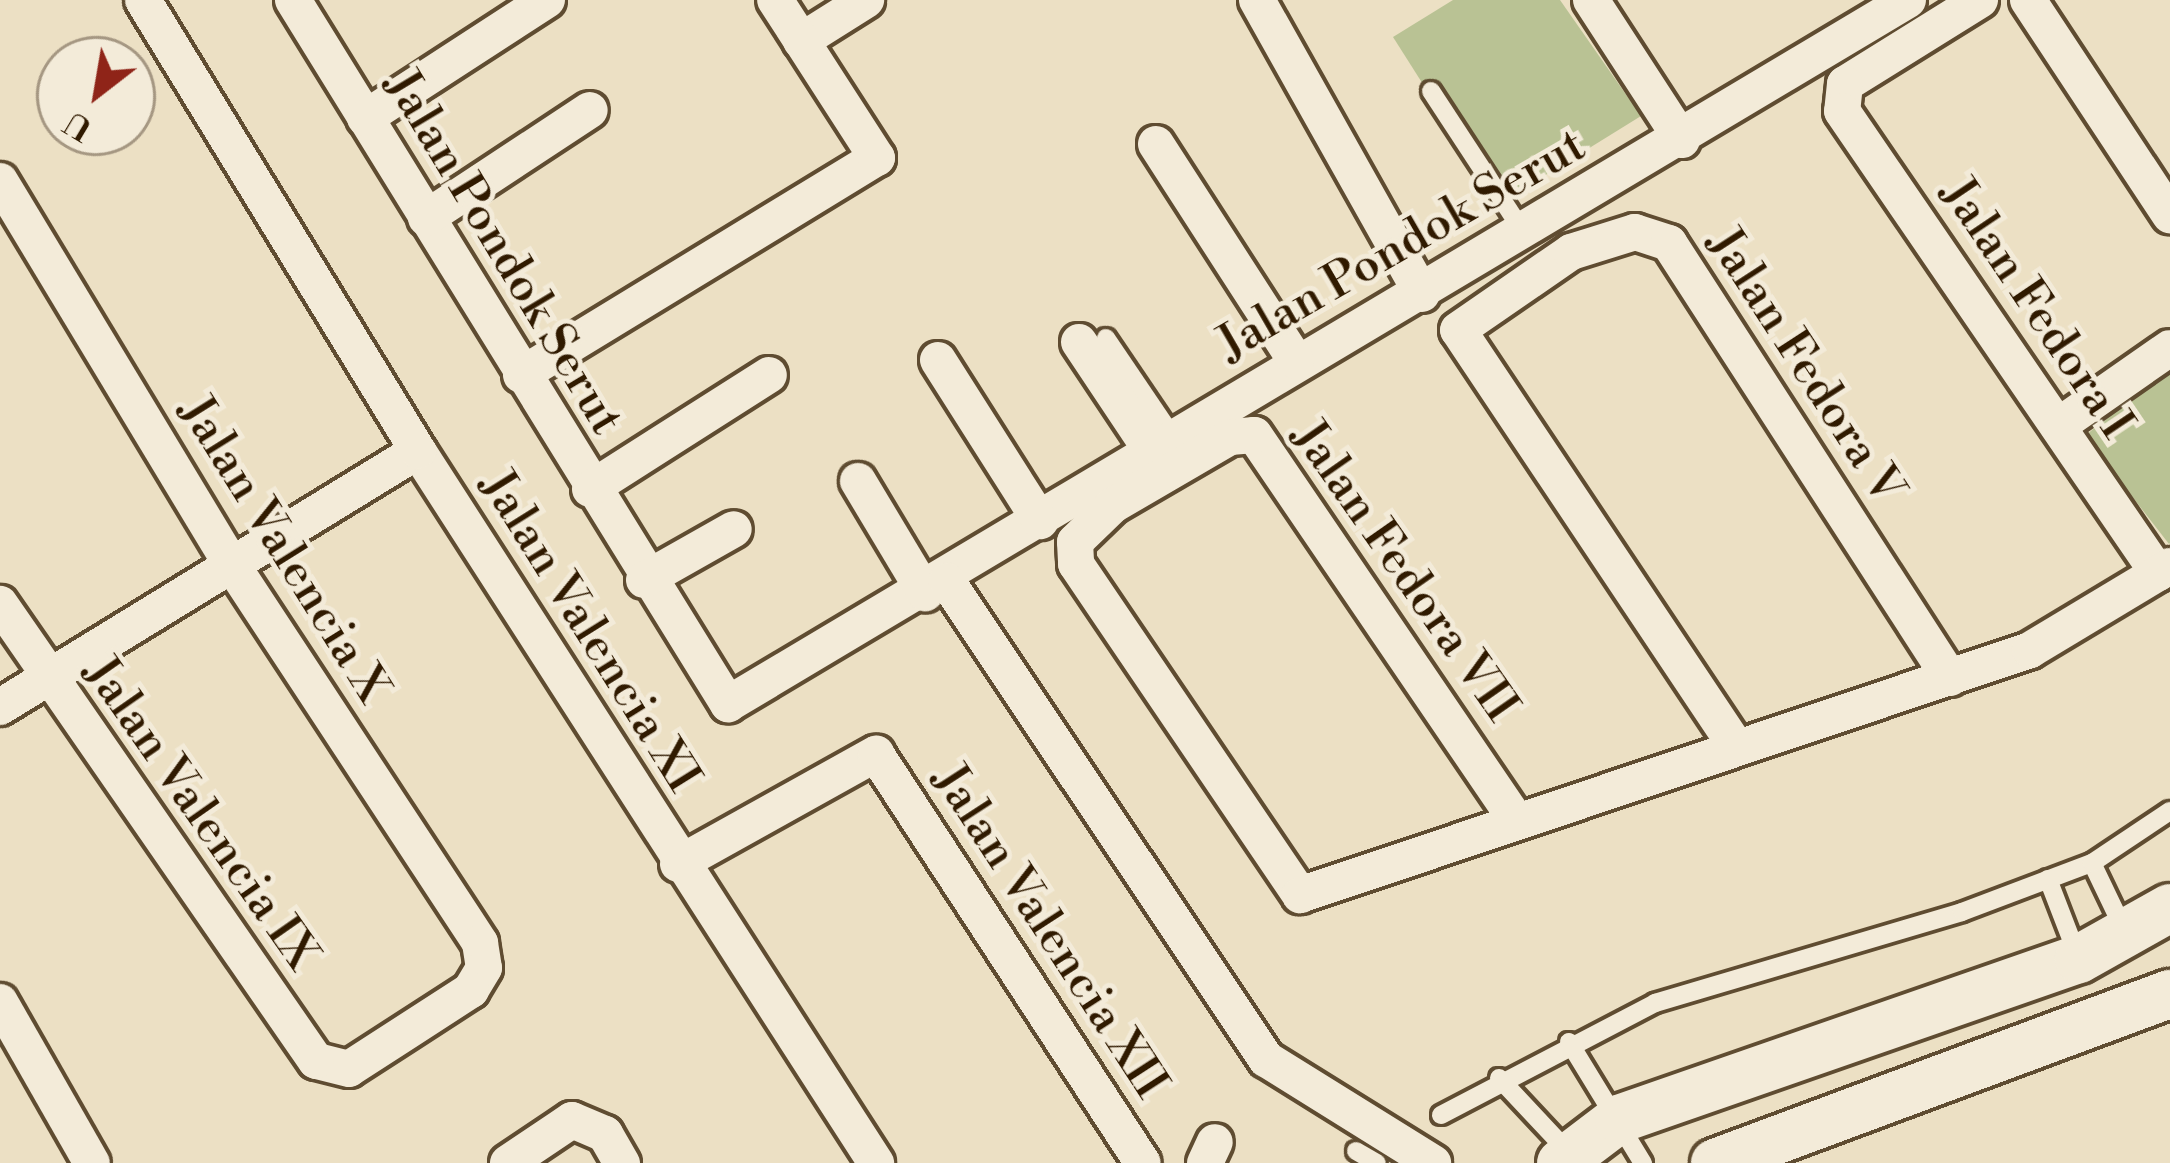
<!DOCTYPE html>
<style>
body{margin:0}
#map{position:relative;width:2170px;height:1163px;overflow:hidden;background:#ece0c4;font-family:"Libre Bodoni",serif}
div>[style]{position:absolute}
.green>*{inset:0;background:#b9c294}
.roads{filter:drop-shadow(3px 0 #5f4c31) drop-shadow(-3px 0 #5f4c31) drop-shadow(0 3px #5f4c31) drop-shadow(0 -3px #5f4c31)}
.lane>*{height:18px;margin:-9px;padding:0 9px;transform-origin:9px;border-radius:9px;background:#f3ebd9}
.street>*{height:36px;margin:-18px;padding:0 18px;transform-origin:18px;border-radius:18px;background:#f3ebd9}
.secondary>*{height:48px;margin:-24px;padding:0 24px;transform-origin:24px;border-radius:24px;background:#f3ebd9}
span{translate:-50% -50%;white-space:nowrap;text-align:center;line-height:1.15;-webkit-text-stroke:10px #f3ebd9;paint-order:stroke}
.street-label{font-size:48px;color:#301a00}
.north{position:absolute;left:36px;top:36px;width:120px;height:120px;box-sizing:border-box;background:#f3ebd9;border:3px solid #a59782;border-radius:50%;rotate:211deg;font-size:33px;font-weight:700;line-height:48px;text-align:center;color:#301a00}
.north::after{content:'';display:block;margin:auto;width:42px;height:54px;background:#8f2418;clip-path:polygon(50% 0,100% 100%,50% 72%,0 100%)}
</style>
<div id="map">
<div class="green">
<div style="clip-path:polygon(1453px 0,1560px 0,1641px 116px,1499px 204px,1393px 37px)"></div>
<div style="clip-path:polygon(2170px 364px,2170px 543px,2169px 544px,2085px 436px)"></div>
</div>
<div class="roads">
<div class="lane">
<div style="left:1431px;top:91px;width:170px;rotate:56.8deg"></div>
<div style="left:1106px;top:338px;width:120px;rotate:55.9deg"></div>
<div style="left:2092px;top:863px;width:79px;rotate:64.4deg"></div>
<div style="left:2048px;top:879px;width:80px;rotate:68.9deg"></div>
<div style="left:1569px;top:1042px;width:142px;rotate:58.6deg"></div>
<div style="left:1499px;top:1078px;width:104px;rotate:46.9deg"></div>
<div style="left:1441px;top:1115px;width:242px;rotate:-27.6deg"></div>
<div style="left:1655px;top:1003px;width:320px;rotate:-16.5deg"></div>
<div style="left:1962px;top:912px;width:139px;rotate:-20.7deg"></div>
<div style="left:2092px;top:863px;width:94px;rotate:-33.7deg"></div>
<div style="left:1356px;top:1151px;width:24px;rotate:30deg"></div>
</div>
<div class="street">
<div style="left:293px;top:0;width:828px;rotate:58.29deg"></div>
<div style="left:728px;top:704px;width:1374px;rotate:-30.82deg"></div>
<div style="left:1257px;top:0;width:337px;rotate:60.7deg"></div>
<div style="left:1591px;top:0;width:167px;rotate:57deg"></div>
<div style="left:1980px;top:0;width:159px;rotate:148.1deg"></div>
<div style="left:1845px;top:84px;width:27px;rotate:96deg"></div>
<div style="left:1842px;top:111px;width:560px;rotate:55.63deg"></div>
<div style="left:2028px;top:0;width:258px;rotate:56.6deg"></div>
<div style="left:801px;top:41px;width:77px;rotate:-32.2deg"></div>
<div style="left:365px;top:118px;width:217px;rotate:-33deg"></div>
<div style="left:1156px;top:144px;width:258px;rotate:57.2deg"></div>
<div style="left:0;top:181px;width:449px;rotate:58.9deg"></div>
<div style="left:232px;top:565px;width:452px;rotate:56.7deg"></div>
<div style="left:480px;top:943px;width:25px;rotate:81deg"></div>
<div style="left:484px;top:968px;width:26px;rotate:121deg"></div>
<div style="left:471px;top:990px;width:145px;rotate:147.1deg"></div>
<div style="left:349px;top:1069px;width:34px;rotate:-166deg"></div>
<div style="left:316px;top:1061px;width:556px;rotate:-124.66deg"></div>
<div style="left:426px;top:218px;width:196px;rotate:-33.4deg"></div>
<div style="left:1079px;top:342px;width:130px;rotate:56.3deg"></div>
<div style="left:938px;top:360px;width:191px;rotate:57.6deg"></div>
<div style="left:521px;top:375px;width:417px;rotate:-31.4deg"></div>
<div style="left:877px;top:158px;width:188px;rotate:-122.8deg"></div>
<div style="left:2058px;top:426px;width:136px;rotate:-34.9deg"></div>
<div style="left:418px;top:451px;width:847px;rotate:57.25deg"></div>
<div style="left:858px;top:481px;width:131px;rotate:59.1deg"></div>
<div style="left:590px;top:489px;width:212px;rotate:-32.5deg"></div>
<div style="left:644px;top:580px;width:103px;rotate:-29.5deg"></div>
<div style="left:947px;top:581px;width:575px;rotate:56.28deg"></div>
<div style="left:1266px;top:1059px;width:197px;rotate:31.9deg"></div>
<div style="left:0;top:707px;width:490px;rotate:-31.5deg"></div>
<div style="left:418px;top:451px;width:528px;rotate:-121.37deg"></div>
<div style="left:1733px;top:742px;width:495px;rotate:-123.7deg"></div>
<div style="left:1458px;top:330px;width:137px;rotate:-34.6deg"></div>
<div style="left:1571px;top:252px;width:67px;rotate:-17.4deg"></div>
<div style="left:1635px;top:232px;width:36px;rotate:18deg"></div>
<div style="left:1669px;top:243px;width:518px;rotate:57.14deg"></div>
<div style="left:1514px;top:817px;width:462px;rotate:-124.2deg"></div>
<div style="left:1254px;top:435px;width:24px;rotate:175deg"></div>
<div style="left:1230px;top:437px;width:135px;rotate:149.8deg"></div>
<div style="left:1113px;top:505px;width:53px;rotate:135.8deg"></div>
<div style="left:1075px;top:542px;width:22px;rotate:87deg"></div>
<div style="left:1076px;top:564px;width:400px;rotate:55.9deg"></div>
<div style="left:1300px;top:895px;width:770px;rotate:-18.55deg"></div>
<div style="left:2030px;top:650px;width:163px;rotate:-31deg"></div>
<div style="left:678px;top:864px;width:227px;rotate:-29.1deg"></div>
<div style="left:876px;top:754px;width:488px;rotate:56.9deg"></div>
<div style="left:0;top:1002px;width:185px;rotate:60.3deg"></div>
<div style="left:508px;top:1163px;width:77px;rotate:-33.9deg"></div>
<div style="left:572px;top:1120px;width:36px;rotate:23deg"></div>
<div style="left:605px;top:1134px;width:34px;rotate:60deg"></div>
<div style="left:1205px;top:1163px;width:23px;rotate:-65deg"></div>
</div>
<div class="secondary">
<div style="left:1561px;top:1163px;width:73px;rotate:-37.2deg"></div>
<div style="left:1619px;top:1119px;width:487px;rotate:-19.2deg"></div>
<div style="left:2079px;top:959px;width:104px;rotate:-29.3deg"></div>
<div style="left:1715px;top:1163px;width:485px;rotate:-20.4deg"></div>
</div>
</div>
<div class="street-label">
<span style="left:1402px;top:246px;rotate:-30deg">Jalan Pondok Serut</span>
<span style="left:503px;top:253px;rotate:59deg">Jalan Pondok Serut</span>
<span style="left:2036px;top:309px;rotate:56deg">Jalan Fedora I</span>
<span style="left:1805px;top:367px;rotate:57deg">Jalan Fedora V</span>
<span style="left:283px;top:550px;rotate:58deg">Jalan Valencia X</span>
<span style="left:1404px;top:572px;rotate:55deg">Jalan Fedora VII</span>
<span style="left:589px;top:632px;rotate:58deg">Jalan Valencia XI</span>
<span style="left:200px;top:814px;rotate:55deg">Jalan Valencia IX</span>
<span style="left:1049px;top:932px;rotate:57deg">Jalan Valencia XII</span>
</div>
<div class="north">U</div>
</div>
